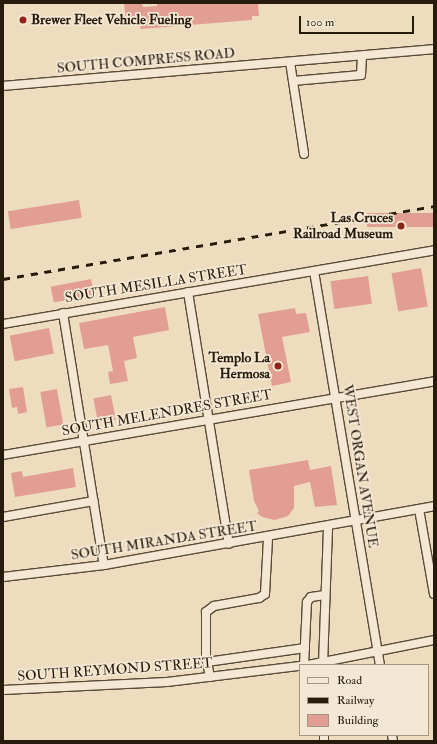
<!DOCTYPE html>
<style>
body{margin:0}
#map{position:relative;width:437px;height:744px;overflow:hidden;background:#eedcbf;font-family:"IM FELL Double Pica",serif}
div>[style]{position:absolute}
.building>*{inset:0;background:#e39e94;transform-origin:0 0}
.roads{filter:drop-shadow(1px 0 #594b38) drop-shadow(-1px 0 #594b38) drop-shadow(0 1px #594b38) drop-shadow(0 -1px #594b38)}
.minor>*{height:8px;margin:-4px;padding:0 4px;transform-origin:4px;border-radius:4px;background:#f4e8d5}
.rail>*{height:2.5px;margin-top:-1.25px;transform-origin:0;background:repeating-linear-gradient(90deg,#271b0b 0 7px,transparent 0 14px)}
.dots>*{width:11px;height:11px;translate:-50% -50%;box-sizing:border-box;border:2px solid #f4e8d5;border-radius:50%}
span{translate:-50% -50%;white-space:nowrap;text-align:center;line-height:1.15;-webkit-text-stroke:3.5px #f4e8d5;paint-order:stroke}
.poi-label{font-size:14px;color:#271b0b;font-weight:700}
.left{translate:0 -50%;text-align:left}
.right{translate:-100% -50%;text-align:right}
.street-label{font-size:14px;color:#271b0b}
.frame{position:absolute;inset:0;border:4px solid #271b0b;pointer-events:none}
.legend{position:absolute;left:299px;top:664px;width:130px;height:72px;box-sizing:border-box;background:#f4e8d5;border:1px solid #a29684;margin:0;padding:5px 7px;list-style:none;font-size:12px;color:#271b0b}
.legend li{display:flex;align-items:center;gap:8px;height:20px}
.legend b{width:20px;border:1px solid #a29684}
.scale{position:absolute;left:299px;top:16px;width:115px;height:18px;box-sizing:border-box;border:2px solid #271b0b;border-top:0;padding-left:5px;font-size:12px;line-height:14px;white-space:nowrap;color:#271b0b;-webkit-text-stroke:3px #f4e8d5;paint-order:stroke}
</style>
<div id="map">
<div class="building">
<div style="clip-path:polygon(124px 3px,142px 3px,143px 7px,157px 6px,157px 3px,258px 3px,259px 16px,252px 16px,252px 20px,141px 29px,138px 21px,126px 22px)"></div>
<div style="left:79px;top:200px;width:18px;height:72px;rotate:81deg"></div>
<div style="left:434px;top:213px;width:14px;height:67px;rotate:90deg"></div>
<div style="left:421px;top:268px;width:39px;height:30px;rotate:80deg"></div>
<div style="left:368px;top:276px;width:28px;height:38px;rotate:82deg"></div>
<div style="left:91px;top:279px;width:16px;height:41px;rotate:79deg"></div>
<div style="clip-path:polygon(165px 307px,169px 330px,133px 337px,137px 358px,124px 361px,128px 381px,110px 384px,108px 372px,113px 371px,108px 345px,84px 349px,79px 323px)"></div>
<div style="clip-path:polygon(295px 308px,296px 314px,306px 313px,310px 332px,282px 337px,291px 382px,272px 386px,258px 314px)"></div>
<div style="left:49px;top:328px;width:26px;height:40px;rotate:79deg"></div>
<div style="clip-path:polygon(23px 387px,27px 412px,18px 414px,17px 407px,12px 408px,9px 389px)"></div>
<div style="left:57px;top:389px;width:36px;height:17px;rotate:80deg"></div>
<div style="left:111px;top:395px;width:25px;height:18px;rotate:79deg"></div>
<div style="clip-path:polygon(308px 460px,310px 470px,331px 466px,337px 505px,315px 507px,310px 482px,294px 486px,294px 508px,288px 516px,275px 520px,262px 517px,257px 513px,259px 511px,254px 501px,249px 470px)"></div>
<div style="clip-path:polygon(73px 468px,76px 487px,15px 497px,11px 473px,22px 471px,23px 477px)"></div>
</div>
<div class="roads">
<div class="minor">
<div style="left:290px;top:62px;width:93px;rotate:81.3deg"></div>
<div style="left:293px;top:81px;width:68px;rotate:-5deg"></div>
<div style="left:361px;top:75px;width:19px;rotate:-87deg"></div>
<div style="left:3px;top:86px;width:433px;rotate:-4.9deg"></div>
<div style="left:314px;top:271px;width:399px;rotate:80.5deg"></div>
<div style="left:188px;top:292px;width:255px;rotate:80.8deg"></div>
<div style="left:63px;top:313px;width:255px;rotate:80.8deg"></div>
<div style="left:3px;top:324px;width:437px;rotate:-9.7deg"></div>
<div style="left:3px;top:455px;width:437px;rotate:-9.7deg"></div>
<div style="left:419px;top:509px;width:86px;rotate:80deg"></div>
<div style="left:3px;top:517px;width:92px;rotate:-10deg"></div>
<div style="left:3px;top:577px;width:102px;rotate:-6.8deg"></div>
<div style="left:104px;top:565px;width:335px;rotate:-10.1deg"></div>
<div style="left:207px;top:662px;width:99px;rotate:-8.1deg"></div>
<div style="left:304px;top:665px;width:63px;rotate:-87.3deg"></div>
<div style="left:307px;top:602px;width:6px;rotate:-51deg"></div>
<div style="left:311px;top:597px;width:14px;rotate:-8deg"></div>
<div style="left:308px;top:665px;width:128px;rotate:-11.2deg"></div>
<div style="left:323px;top:665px;width:138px;rotate:-87.9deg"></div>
<div style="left:210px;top:677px;width:21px;rotate:-101deg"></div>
<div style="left:206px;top:656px;width:44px;rotate:-90deg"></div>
<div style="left:206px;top:612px;width:10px;rotate:-37deg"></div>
<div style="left:214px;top:606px;width:46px;rotate:-10.1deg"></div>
<div style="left:259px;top:598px;width:7px;rotate:-34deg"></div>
<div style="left:265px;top:594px;width:56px;rotate:-86.9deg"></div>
<div style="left:3px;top:690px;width:164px;rotate:-2.8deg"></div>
<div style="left:167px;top:682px;width:134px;rotate:-6.9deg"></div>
<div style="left:324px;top:735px;width:6px;rotate:90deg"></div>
<div style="left:392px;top:735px;width:6px;rotate:81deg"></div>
</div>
</div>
<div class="rail">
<div style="left:3px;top:279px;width:437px;rotate:-9.6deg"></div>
</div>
<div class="dots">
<div style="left:23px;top:20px;background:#8f2418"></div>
<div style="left:401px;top:226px;background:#8f2418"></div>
<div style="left:278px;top:366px;background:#8f2418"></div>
</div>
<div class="poi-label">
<span class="left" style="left:31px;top:20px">Brewer Fleet Vehicle Fueling</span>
<span class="right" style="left:393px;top:226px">Las Cruces<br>Railroad Museum</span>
<span class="right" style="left:270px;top:366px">Templo La<br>Hermosa</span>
</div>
<div class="street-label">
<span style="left:146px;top:61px;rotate:-5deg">SOUTH COMPRESS ROAD</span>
<span style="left:156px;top:284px;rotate:-9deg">SOUTH MESILLA STREET</span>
<span style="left:167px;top:413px;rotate:-10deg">SOUTH MELENDRES STREET</span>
<span style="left:360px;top:466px;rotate:81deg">WEST ORGAN AVENUE</span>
<span style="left:164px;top:541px;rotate:-9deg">SOUTH MIRANDA STREET</span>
<span style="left:115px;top:670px;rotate:-4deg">SOUTH REYMOND STREET</span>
</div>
<div class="frame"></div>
<ul class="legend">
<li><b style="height:5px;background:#f4e8d5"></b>Road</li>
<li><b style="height:5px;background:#271b0b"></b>Railway</li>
<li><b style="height:11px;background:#e39e94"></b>Building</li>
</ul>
<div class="scale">100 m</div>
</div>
